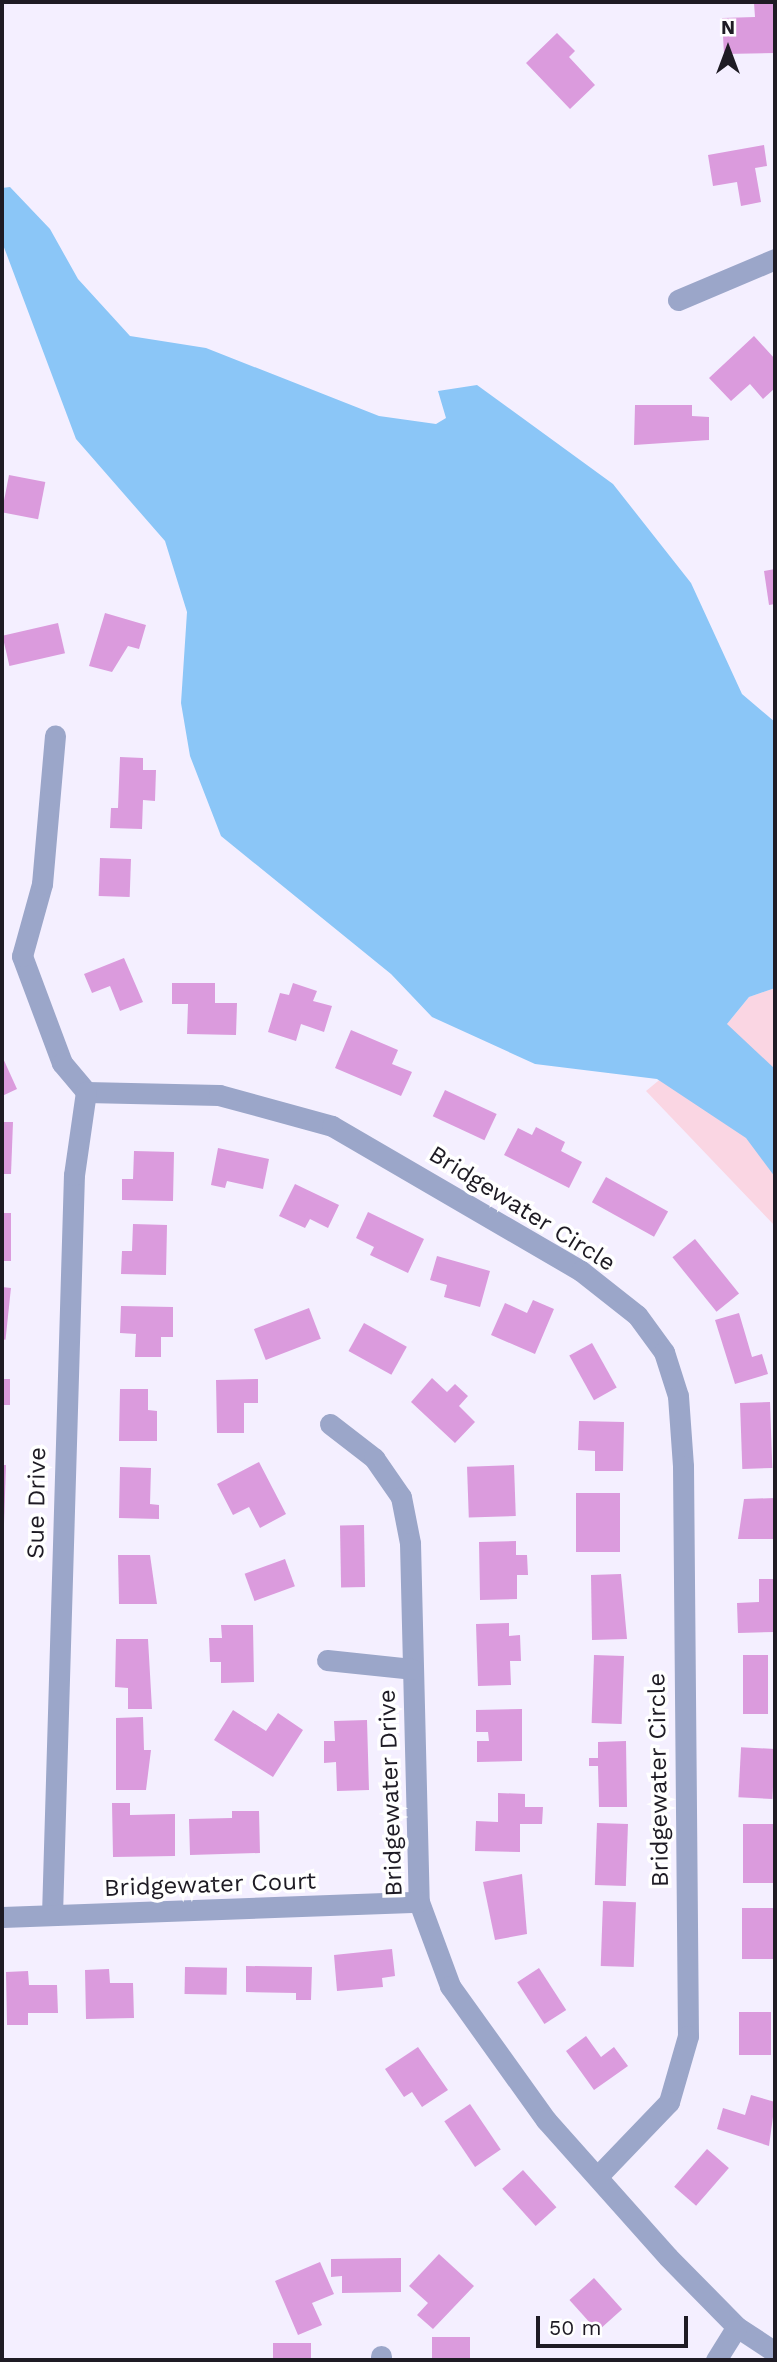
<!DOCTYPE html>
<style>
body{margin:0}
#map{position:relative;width:777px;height:2362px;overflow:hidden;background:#f4efff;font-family:"Work Sans",sans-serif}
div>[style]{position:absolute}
.green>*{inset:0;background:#fad6e3}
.water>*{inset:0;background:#8bc6f7}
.building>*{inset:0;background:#db9bdd;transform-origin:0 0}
.minor>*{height:21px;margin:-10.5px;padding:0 10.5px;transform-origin:10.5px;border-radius:10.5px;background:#9ba6c9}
span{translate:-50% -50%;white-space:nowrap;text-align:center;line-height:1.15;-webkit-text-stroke:7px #fff;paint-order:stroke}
.street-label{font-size:24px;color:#1e1b24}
.frame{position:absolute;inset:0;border:4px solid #1e1b24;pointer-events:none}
.north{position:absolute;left:693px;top:14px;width:70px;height:70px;-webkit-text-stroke:5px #fff;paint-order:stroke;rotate:0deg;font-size:19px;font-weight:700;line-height:28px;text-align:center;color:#1e1b24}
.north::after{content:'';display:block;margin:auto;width:24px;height:32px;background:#1e1b24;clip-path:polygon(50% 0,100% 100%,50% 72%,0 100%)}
.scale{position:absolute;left:536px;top:2316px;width:152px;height:32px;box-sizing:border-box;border:4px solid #1e1b24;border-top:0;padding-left:9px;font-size:21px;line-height:24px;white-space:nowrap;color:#1e1b24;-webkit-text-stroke:5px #fff;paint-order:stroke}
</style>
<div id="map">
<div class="green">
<div style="clip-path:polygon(775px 988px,775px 1226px,646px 1091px,727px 1024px,749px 997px)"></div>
</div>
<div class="water">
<div style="clip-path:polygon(10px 187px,50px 229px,78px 279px,130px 336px,206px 348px,379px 416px,436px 424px,446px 418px,438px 391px,477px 385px,613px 484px,691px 583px,742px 694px,775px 722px,775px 988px,749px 997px,727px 1024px,775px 1069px,775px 1177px,746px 1138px,657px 1079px,535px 1064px,432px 1017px,391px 974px,221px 836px,190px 756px,181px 703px,187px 612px,165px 541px,76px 439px,2px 242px,2px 188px)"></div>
</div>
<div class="building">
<div style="clip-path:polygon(775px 2px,775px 53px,724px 54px,722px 18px,755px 17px,754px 3px)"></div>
<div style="clip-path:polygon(557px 33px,575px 51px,569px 57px,595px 85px,570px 109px,526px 63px)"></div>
<div style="clip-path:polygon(764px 145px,767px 166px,755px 168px,761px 202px,741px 206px,737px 182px,713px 186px,708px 155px)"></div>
<div style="clip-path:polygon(754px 336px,775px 359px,775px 388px,763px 399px,750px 384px,731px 401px,709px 378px)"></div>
<div style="clip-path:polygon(635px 405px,692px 405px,692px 416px,709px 417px,709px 440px,634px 445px)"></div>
<div style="left:9px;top:475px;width:37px;height:38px;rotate:11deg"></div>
<div style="clip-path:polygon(775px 569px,775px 604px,769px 605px,764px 571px)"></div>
<div style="clip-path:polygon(105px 613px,146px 625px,139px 649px,128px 646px,112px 672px,89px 666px)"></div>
<div style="left:58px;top:623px;width:31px;height:57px;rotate:77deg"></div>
<div style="clip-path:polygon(120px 757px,143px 758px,143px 770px,156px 770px,155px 801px,143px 800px,142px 829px,110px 828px,111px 808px,118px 808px)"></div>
<div style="left:100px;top:858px;width:31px;height:38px;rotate:2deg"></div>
<div style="clip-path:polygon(124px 958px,143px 1002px,120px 1011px,110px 986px,92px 993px,84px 974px)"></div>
<div style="clip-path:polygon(172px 983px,215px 983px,215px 1003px,237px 1003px,236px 1035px,187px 1034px,188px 1004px,172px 1004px)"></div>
<div style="clip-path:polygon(293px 983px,317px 991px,313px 1001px,332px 1006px,324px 1032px,301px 1024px,296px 1041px,268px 1032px,280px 993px,289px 995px)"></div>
<div style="clip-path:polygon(351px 1030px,398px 1050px,392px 1064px,412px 1072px,401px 1096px,335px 1068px)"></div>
<div style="clip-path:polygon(2px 1056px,17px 1089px,2px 1096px)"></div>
<div style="left:445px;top:1090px;width:57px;height:29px;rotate:25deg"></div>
<div style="clip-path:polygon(2px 1122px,13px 1122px,11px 1174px,2px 1174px)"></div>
<div style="clip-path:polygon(536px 1127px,565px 1142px,561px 1151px,582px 1162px,569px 1188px,504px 1155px,518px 1128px,532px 1135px)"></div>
<div style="clip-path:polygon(218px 1148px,269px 1159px,263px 1189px,227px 1181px,225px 1188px,211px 1185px)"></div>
<div style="clip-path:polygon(134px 1151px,174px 1152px,173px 1201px,122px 1200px,122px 1179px,133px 1179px)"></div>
<div style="left:606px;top:1177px;width:71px;height:29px;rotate:29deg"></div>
<div style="clip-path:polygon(295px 1184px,339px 1205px,328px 1228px,310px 1219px,305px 1228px,279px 1216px)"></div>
<div style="clip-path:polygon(368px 1212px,424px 1239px,408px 1273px,370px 1255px,374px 1247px,356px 1238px)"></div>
<div style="left:2px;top:1213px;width:9px;height:48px"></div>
<div style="clip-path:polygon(133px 1224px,167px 1225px,166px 1275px,121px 1274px,122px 1251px,132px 1251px)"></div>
<div style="left:695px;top:1239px;width:70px;height:29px;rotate:51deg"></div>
<div style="clip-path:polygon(437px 1256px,490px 1271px,480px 1307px,444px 1297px,447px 1285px,430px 1280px)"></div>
<div style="left:2px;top:1287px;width:9px;height:52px;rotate:6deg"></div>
<div style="clip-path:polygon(533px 1300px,554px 1309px,535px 1354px,491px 1335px,505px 1303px,527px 1313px)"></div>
<div style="clip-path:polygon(121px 1306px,173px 1307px,173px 1337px,161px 1337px,161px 1357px,135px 1357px,136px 1334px,120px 1333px)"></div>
<div style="left:309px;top:1308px;width:33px;height:59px;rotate:69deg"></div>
<div style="clip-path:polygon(739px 1313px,752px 1357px,762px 1354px,768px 1374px,735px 1384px,715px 1320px)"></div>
<div style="left:364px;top:1323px;width:49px;height:32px;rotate:29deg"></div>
<div style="left:592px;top:1343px;width:51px;height:26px;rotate:61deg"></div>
<div style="clip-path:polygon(432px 1378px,447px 1392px,455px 1384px,468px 1396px,459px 1406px,475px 1422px,455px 1443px,411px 1402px)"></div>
<div style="left:2px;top:1379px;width:8px;height:26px"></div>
<div style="clip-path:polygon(258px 1379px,258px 1403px,244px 1403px,244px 1433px,217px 1433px,216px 1380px)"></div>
<div style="clip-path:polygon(120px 1389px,148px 1389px,148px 1410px,157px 1411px,157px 1441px,119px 1441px)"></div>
<div style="left:770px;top:1402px;width:66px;height:30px;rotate:88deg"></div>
<div style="clip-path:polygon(579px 1421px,624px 1422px,623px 1471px,595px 1471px,595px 1451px,578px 1450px)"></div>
<div style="clip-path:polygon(259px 1462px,286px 1514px,260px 1528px,249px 1507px,233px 1515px,217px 1484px)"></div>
<div style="clip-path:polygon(2px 1465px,6px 1465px,4px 1523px,2px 1523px)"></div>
<div style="left:514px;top:1465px;width:51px;height:47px;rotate:88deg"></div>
<div style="clip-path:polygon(120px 1467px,151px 1468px,150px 1504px,159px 1505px,159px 1519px,119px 1518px)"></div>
<div style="left:576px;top:1493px;width:44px;height:59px"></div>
<div style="clip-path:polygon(775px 1498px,775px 1539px,738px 1539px,744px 1499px)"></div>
<div style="left:364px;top:1525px;width:62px;height:24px;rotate:89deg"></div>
<div style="clip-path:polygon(516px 1541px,516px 1555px,527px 1555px,528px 1575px,517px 1575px,517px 1599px,480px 1600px,479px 1542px)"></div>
<div style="clip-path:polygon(118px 1555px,150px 1555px,157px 1604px,119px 1604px)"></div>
<div style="left:285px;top:1559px;width:29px;height:43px;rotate:70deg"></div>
<div style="clip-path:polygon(621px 1574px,627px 1639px,592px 1640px,591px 1575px)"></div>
<div style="clip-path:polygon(759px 1579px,775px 1579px,775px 1632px,738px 1633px,737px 1603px,759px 1602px)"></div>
<div style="clip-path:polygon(509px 1623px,509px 1636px,520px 1635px,521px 1661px,510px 1661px,511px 1685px,478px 1686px,476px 1624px)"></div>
<div style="clip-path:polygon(221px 1625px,253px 1625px,254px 1682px,221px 1683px,221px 1662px,210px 1662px,209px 1638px,222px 1638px)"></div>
<div style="clip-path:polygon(116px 1639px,148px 1639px,152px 1709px,128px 1709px,128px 1688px,115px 1687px)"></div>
<div style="left:594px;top:1655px;width:30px;height:68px;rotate:2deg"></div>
<div style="left:743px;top:1655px;width:25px;height:59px"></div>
<div style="clip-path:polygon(522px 1709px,522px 1761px,477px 1762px,477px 1741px,489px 1741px,488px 1732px,476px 1732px,476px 1710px)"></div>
<div style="clip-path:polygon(233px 1710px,266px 1731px,278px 1713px,303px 1730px,273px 1777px,214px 1740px)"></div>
<div style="clip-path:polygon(143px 1717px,144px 1750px,151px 1750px,146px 1790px,116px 1790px,116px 1718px)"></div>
<div style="clip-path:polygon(367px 1720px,369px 1790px,337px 1791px,336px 1762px,324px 1763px,324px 1741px,335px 1741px,334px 1721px)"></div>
<div style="clip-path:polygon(626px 1741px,627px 1807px,599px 1807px,598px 1766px,589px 1766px,589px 1758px,598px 1758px,598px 1742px)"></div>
<div style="left:775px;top:1749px;width:50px;height:34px;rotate:93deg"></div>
<div style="clip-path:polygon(498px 1793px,525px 1794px,525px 1807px,543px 1807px,542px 1824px,520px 1824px,520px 1852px,475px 1851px,476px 1821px,498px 1822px)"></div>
<div style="clip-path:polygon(112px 1803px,130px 1803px,130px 1815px,175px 1814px,175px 1856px,113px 1857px)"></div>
<div style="clip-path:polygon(232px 1811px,259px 1811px,260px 1853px,190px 1855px,189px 1819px,232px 1818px)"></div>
<div style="left:597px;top:1823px;width:31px;height:62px;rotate:2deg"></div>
<div style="left:743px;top:1824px;width:32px;height:59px"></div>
<div style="clip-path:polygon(522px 1874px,527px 1934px,495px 1940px,483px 1882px)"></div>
<div style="left:603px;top:1901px;width:33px;height:65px;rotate:2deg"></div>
<div style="left:742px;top:1908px;width:33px;height:51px"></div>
<div style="clip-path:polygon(392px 1949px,395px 1976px,382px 1978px,383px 1987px,337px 1991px,334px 1955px)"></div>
<div style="clip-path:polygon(246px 1966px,312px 1967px,311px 2000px,296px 2000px,296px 1993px,246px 1992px)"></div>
<div style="left:185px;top:1967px;width:42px;height:27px;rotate:1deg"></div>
<div style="left:539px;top:1968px;width:50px;height:26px;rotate:57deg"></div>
<div style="clip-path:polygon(109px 1969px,110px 1983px,133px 1983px,134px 2018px,86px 2019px,85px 1970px)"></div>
<div style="clip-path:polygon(28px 1971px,29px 1985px,57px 1985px,58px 2013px,28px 2013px,28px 2025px,7px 2025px,6px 1972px)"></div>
<div style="left:739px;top:2012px;width:32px;height:43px"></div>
<div style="clip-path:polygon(586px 2036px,601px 2057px,614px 2047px,628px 2066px,594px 2090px,566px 2051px)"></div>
<div style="clip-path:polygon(418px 2047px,448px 2090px,422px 2107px,412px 2092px,404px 2097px,385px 2069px)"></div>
<div style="clip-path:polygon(751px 2095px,775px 2102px,769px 2146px,717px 2129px,723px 2108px,745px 2115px)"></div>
<div style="left:470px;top:2104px;width:55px;height:31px;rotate:56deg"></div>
<div style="left:707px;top:2149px;width:29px;height:50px;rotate:41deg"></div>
<div style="left:523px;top:2170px;width:50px;height:28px;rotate:48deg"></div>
<div style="clip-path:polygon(439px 2254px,474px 2286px,433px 2329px,417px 2315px,428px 2303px,409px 2286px)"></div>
<div style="clip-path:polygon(401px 2258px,401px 2292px,342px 2293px,342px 2276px,331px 2277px,331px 2259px)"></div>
<div style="clip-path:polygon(320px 2262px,334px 2294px,312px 2303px,322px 2325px,298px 2335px,275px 2281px)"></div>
<div style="left:594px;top:2278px;width:42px;height:33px;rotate:48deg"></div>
<div style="left:470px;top:2337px;width:23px;height:38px;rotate:90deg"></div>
<div style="left:273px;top:2343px;width:38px;height:17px"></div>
</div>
<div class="minor">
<div style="left:678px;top:300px;width:105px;rotate:-22.9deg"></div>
<div style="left:22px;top:956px;width:114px;rotate:69.5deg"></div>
<div style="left:62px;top:1063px;width:38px;rotate:50deg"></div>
<div style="left:86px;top:1092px;width:133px;rotate:1.3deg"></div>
<div style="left:219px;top:1095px;width:117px;rotate:15.3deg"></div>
<div style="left:332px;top:1126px;width:288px;rotate:30.2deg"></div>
<div style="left:581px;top:1271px;width:71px;rotate:38.2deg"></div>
<div style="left:637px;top:1315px;width:46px;rotate:53.9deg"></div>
<div style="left:664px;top:1352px;width:46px;rotate:72.3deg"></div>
<div style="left:678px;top:1396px;width:70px;rotate:85.9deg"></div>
<div style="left:683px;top:1466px;width:570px;rotate:89.5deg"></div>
<div style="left:688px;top:2036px;width:69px;rotate:106.1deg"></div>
<div style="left:669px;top:2102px;width:103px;rotate:133.8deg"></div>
<div style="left:22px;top:956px;width:75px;rotate:-74.5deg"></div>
<div style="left:42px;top:884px;width:149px;rotate:-85deg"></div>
<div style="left:330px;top:1424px;width:56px;rotate:37.7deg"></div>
<div style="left:374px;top:1458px;width:47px;rotate:55.3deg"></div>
<div style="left:401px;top:1497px;width:47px;rotate:78.9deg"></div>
<div style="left:410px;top:1543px;width:359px;rotate:88.6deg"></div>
<div style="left:419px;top:1902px;width:90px;rotate:69.7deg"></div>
<div style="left:450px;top:1986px;width:165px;rotate:54.4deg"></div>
<div style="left:546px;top:2120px;width:183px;rotate:48.3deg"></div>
<div style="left:668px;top:2257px;width:98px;rotate:45.4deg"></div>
<div style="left:737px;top:2327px;width:45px;rotate:33.3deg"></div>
<div style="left:327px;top:1660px;width:85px;rotate:6deg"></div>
<div style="left:52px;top:1915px;width:740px;rotate:-88.3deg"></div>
<div style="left:74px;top:1175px;width:84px;rotate:-81.8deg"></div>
<div style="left:2px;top:1917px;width:417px;rotate:-2.1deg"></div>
<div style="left:381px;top:2360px;width:4px;rotate:-90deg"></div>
<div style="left:716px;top:2360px;width:39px;rotate:-58deg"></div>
</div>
<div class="street-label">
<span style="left:522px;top:1209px;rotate:32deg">Bridgewater Circle</span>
<span style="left:37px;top:1503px;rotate:-89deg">Sue Drive</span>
<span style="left:659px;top:1780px;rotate:-91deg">Bridgewater Circle</span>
<span style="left:391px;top:1793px;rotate:-92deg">Bridgewater Drive</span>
<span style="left:210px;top:1885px;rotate:-2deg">Bridgewater Court</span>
</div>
<div class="frame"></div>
<div class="north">N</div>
<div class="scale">50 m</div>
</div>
